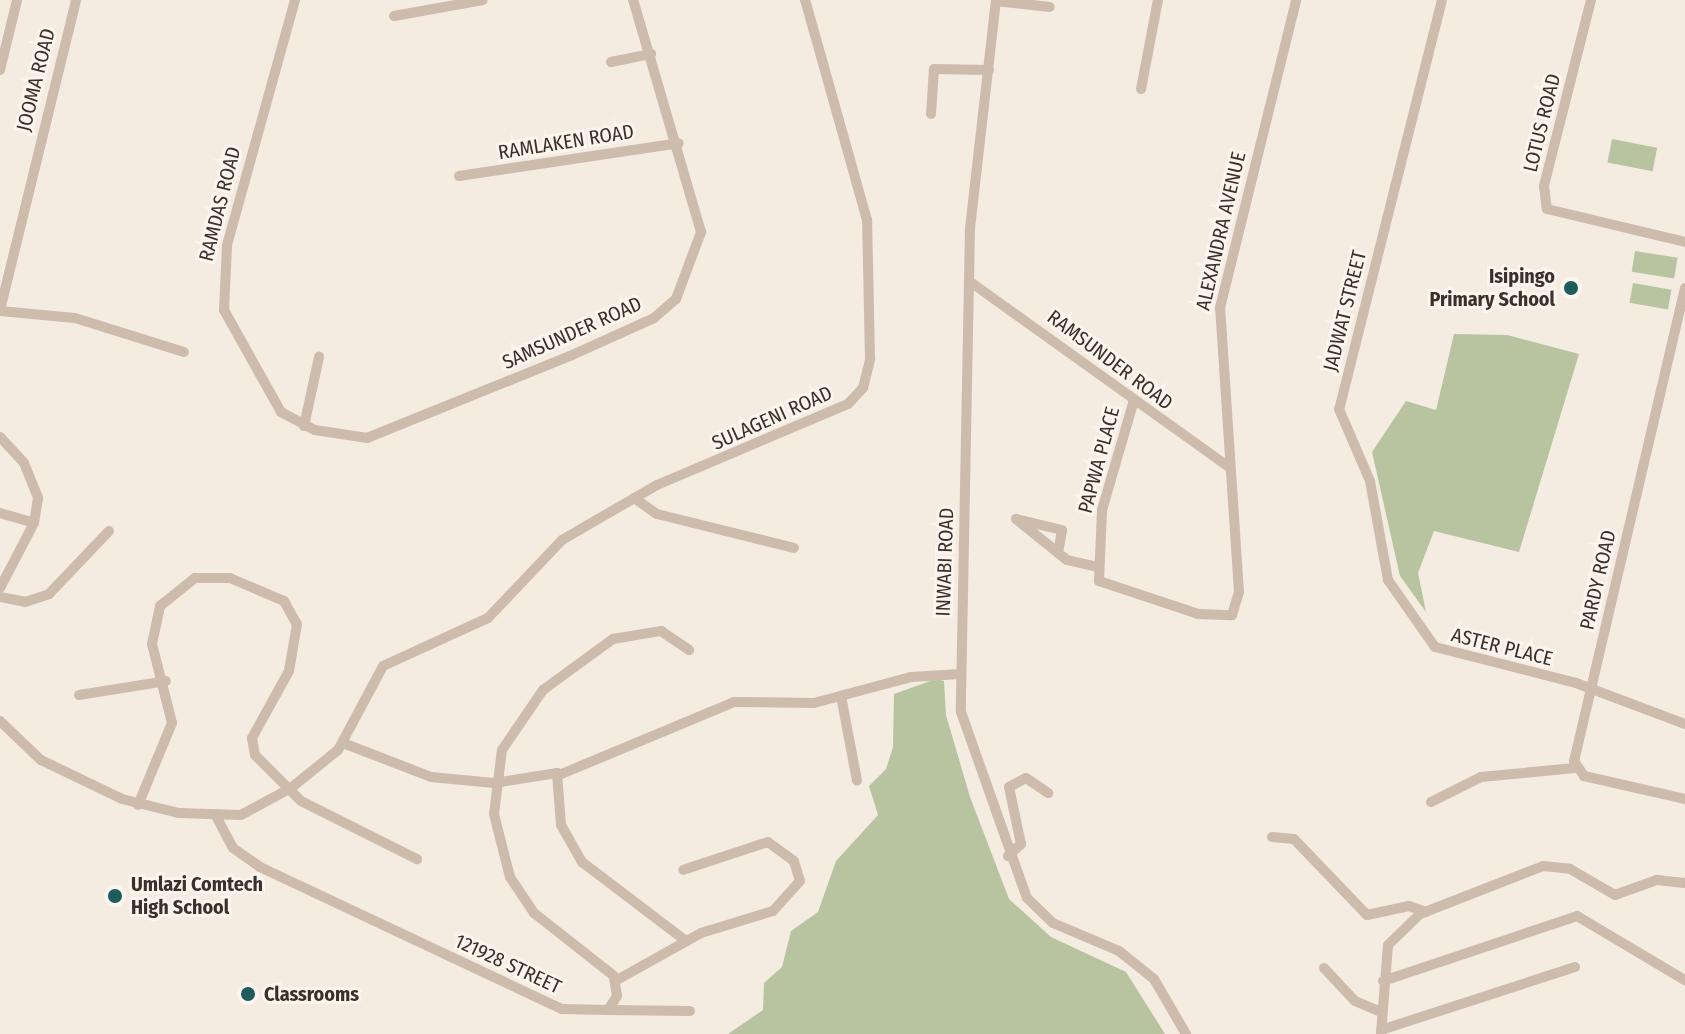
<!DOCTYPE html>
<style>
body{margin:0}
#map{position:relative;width:1685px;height:1034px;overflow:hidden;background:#f4ebe1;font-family:"Fira Sans Condensed",sans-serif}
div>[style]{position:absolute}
.green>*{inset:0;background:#b8c4a0;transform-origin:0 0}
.minor>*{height:10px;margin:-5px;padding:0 5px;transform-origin:5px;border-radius:5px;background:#cdbbac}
.dots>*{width:22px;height:22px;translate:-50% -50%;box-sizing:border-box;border:4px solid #fbf5ee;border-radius:50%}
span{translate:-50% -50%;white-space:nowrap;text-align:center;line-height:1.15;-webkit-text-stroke:6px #fbf5ee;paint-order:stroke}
.street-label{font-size:20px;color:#3b302b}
.poi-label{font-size:20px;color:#3b302b;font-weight:700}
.right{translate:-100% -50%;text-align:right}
.left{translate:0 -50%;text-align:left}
</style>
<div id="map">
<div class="green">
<div style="left:1612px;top:139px;width:46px;height:24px;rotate:11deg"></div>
<div style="left:1635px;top:251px;width:43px;height:21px;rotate:9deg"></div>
<div style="left:1633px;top:283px;width:39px;height:20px;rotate:10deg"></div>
<div style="clip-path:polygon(1454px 334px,1507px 335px,1579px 354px,1519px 552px,1434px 531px,1418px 573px,1426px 612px,1400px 576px,1372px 452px,1406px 401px,1436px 410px)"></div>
<div style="clip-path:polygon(936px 679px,944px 681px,946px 715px,970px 797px,1009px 899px,1051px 937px,1126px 972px,1165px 1034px,728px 1034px,763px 1010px,764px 983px,782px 967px,791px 931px,818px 912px,836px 861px,878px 815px,869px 786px,886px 769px,893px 747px,894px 694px)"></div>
</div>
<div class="minor">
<div style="left:295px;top:0;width:255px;rotate:105.5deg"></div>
<div style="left:227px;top:246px;width:64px;rotate:92.7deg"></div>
<div style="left:224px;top:310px;width:117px;rotate:60.8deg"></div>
<div style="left:281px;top:412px;width:38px;rotate:28deg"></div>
<div style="left:315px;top:430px;width:53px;rotate:8.7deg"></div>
<div style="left:367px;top:438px;width:219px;rotate:-22deg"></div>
<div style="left:570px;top:356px;width:92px;rotate:-24.3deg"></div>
<div style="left:654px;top:318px;width:29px;rotate:-41deg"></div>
<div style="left:676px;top:299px;width:72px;rotate:-69.5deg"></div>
<div style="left:701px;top:232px;width:242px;rotate:-106.3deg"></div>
<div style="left:996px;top:0;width:229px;rotate:96.5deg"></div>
<div style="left:970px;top:228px;width:484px;rotate:91.1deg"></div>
<div style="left:961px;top:712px;width:197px;rotate:70.5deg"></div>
<div style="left:1027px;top:898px;width:36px;rotate:44deg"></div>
<div style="left:1053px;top:923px;width:72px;rotate:23deg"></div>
<div style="left:1119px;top:951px;width:45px;rotate:38.7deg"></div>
<div style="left:1154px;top:979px;width:64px;rotate:59.8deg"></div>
<div style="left:1442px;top:0;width:422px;rotate:104.1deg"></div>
<div style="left:1339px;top:409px;width:78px;rotate:66.7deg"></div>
<div style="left:1370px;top:481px;width:101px;rotate:79.7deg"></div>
<div style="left:1388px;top:580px;width:82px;rotate:55deg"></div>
<div style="left:1435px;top:647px;width:146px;rotate:14.3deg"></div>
<div style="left:1576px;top:683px;width:116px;rotate:20.6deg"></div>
<div style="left:1591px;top:0;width:192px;rotate:104.2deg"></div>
<div style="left:1544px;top:186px;width:23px;rotate:83deg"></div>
<div style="left:1547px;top:209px;width:142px;rotate:13.4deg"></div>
<div style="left:996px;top:1px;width:54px;rotate:6.3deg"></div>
<div style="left:394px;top:16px;width:90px;rotate:-10.2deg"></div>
<div style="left:611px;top:62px;width:41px;rotate:-11.3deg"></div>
<div style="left:0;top:70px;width:72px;rotate:-76.3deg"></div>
<div style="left:1141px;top:89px;width:91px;rotate:-79.2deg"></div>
<div style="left:931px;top:114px;width:45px;rotate:-86.2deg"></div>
<div style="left:934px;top:69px;width:55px;rotate:1deg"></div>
<div style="left:459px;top:176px;width:222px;rotate:-8.5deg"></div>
<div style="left:969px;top:281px;width:320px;rotate:35.6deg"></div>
<div style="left:1685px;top:288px;width:486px;rotate:103.2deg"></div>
<div style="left:1574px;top:761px;width:18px;rotate:56deg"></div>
<div style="left:1584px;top:776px;width:104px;rotate:12.8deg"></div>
<div style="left:0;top:310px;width:319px;rotate:-76.2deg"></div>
<div style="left:0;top:311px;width:75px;rotate:5.3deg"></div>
<div style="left:75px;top:318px;width:114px;rotate:17.3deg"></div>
<div style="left:1134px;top:400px;width:115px;rotate:106.2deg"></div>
<div style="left:1102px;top:510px;width:71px;rotate:92.4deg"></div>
<div style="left:1099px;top:581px;width:104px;rotate:18.4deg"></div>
<div style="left:1198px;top:614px;width:34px;rotate:2deg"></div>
<div style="left:1232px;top:615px;width:24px;rotate:-73deg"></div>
<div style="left:1239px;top:592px;width:285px;rotate:-93.8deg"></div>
<div style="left:1220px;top:308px;width:317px;rotate:-76.1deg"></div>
<div style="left:304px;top:426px;width:71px;rotate:-77.7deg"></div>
<div style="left:0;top:437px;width:35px;rotate:47deg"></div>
<div style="left:24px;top:463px;width:38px;rotate:68deg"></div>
<div style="left:38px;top:498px;width:25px;rotate:99deg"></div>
<div style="left:34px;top:523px;width:73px;rotate:117.6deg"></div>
<div style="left:634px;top:498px;width:28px;rotate:35deg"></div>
<div style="left:657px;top:514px;width:141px;rotate:13.9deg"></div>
<div style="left:0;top:513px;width:35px;rotate:16deg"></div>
<div style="left:1058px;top:553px;width:23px;rotate:-80deg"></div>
<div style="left:1062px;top:530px;width:47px;rotate:-166.6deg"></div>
<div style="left:1016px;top:519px;width:65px;rotate:38.8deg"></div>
<div style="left:1067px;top:560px;width:31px;rotate:13deg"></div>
<div style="left:0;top:597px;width:25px;rotate:11deg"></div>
<div style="left:25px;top:602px;width:25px;rotate:-18deg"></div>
<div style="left:49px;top:594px;width:87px;rotate:-46.4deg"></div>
<div style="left:79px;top:695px;width:88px;rotate:-9.1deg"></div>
<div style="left:841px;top:696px;width:86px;rotate:79.3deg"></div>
<div style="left:0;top:721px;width:57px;rotate:43.6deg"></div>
<div style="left:41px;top:760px;width:90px;rotate:25.7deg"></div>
<div style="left:122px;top:799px;width:59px;rotate:13.8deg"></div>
<div style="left:179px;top:813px;width:62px;rotate:1.8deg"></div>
<div style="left:241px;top:815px;width:57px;rotate:-28.4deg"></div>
<div style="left:291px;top:788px;width:60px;rotate:-39deg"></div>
<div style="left:338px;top:750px;width:95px;rotate:-61.8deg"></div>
<div style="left:383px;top:666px;width:115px;rotate:-24.6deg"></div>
<div style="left:488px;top:618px;width:108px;rotate:-46.5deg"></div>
<div style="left:562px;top:540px;width:110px;rotate:-30.1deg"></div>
<div style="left:657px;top:485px;width:207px;rotate:-23deg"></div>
<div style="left:848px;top:404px;width:22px;rotate:-47deg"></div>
<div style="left:863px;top:388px;width:30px;rotate:-76deg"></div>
<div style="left:870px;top:359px;width:139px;rotate:-91.2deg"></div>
<div style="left:867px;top:220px;width:229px;rotate:-105.7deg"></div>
<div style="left:343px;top:743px;width:94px;rotate:21.1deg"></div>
<div style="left:431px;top:777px;width:63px;rotate:5.4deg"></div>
<div style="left:494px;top:783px;width:64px;rotate:-9deg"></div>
<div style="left:557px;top:773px;width:52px;rotate:85.6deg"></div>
<div style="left:561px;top:825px;width:43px;rotate:60.4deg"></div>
<div style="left:582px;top:862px;width:131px;rotate:37.2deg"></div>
<div style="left:559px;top:775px;width:190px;rotate:-22.6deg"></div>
<div style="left:734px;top:702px;width:80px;rotate:0.7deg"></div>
<div style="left:814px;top:703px;width:100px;rotate:-15deg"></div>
<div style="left:911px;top:677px;width:49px;rotate:-3.5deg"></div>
<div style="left:1431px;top:802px;width:56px;rotate:-26.6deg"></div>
<div style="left:1481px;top:777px;width:94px;rotate:-5.5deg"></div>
<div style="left:138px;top:805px;width:89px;rotate:-67.5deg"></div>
<div style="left:172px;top:723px;width:81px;rotate:-104.2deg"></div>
<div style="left:152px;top:644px;width:39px;rotate:-78deg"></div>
<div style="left:160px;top:606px;width:45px;rotate:-38.7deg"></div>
<div style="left:195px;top:578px;width:35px"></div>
<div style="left:230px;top:578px;width:59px;rotate:23.1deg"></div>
<div style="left:284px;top:601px;width:26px;rotate:61deg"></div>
<div style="left:297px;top:624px;width:48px;rotate:99.7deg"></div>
<div style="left:289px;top:671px;width:77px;rotate:118.9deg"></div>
<div style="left:252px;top:738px;width:17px;rotate:80deg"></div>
<div style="left:255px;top:755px;width:65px;rotate:45deg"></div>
<div style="left:301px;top:801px;width:130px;rotate:26.6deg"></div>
<div style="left:216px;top:816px;width:36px;rotate:62deg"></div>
<div style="left:233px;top:848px;width:33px;rotate:35deg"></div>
<div style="left:260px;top:867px;width:334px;rotate:25.2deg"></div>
<div style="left:562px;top:1009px;width:46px;rotate:1.2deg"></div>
<div style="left:608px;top:1010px;width:17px;rotate:-57deg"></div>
<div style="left:617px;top:996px;width:20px;rotate:-99deg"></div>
<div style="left:614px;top:976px;width:102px;rotate:-141.8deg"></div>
<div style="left:534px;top:913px;width:43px;rotate:-123.7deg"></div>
<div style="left:510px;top:877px;width:65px;rotate:-104.3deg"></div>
<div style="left:494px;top:814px;width:64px;rotate:-82.9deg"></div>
<div style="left:502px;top:750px;width:73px;rotate:-55.7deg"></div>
<div style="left:543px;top:690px;width:87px;rotate:-36.1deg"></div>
<div style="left:613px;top:639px;width:49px;rotate:-9.5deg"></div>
<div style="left:661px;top:631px;width:34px;rotate:34deg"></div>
<div style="left:1272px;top:837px;width:22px;rotate:5deg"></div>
<div style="left:1294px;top:839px;width:105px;rotate:46.2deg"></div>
<div style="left:1367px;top:915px;width:43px;rotate:-12.1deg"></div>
<div style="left:1409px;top:906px;width:18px;rotate:19deg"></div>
<div style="left:1008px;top:856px;width:18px;rotate:-43deg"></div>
<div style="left:1021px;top:844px;width:58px;rotate:-101.9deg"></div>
<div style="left:1009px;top:787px;width:19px;rotate:-28deg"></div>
<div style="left:1026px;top:778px;width:27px;rotate:34deg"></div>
<div style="left:1324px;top:968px;width:45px;rotate:46.8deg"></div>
<div style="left:1355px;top:1001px;width:28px;rotate:23deg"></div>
<div style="left:617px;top:980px;width:96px;rotate:-29.2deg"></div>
<div style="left:701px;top:933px;width:75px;rotate:-17deg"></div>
<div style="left:773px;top:911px;width:40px;rotate:-48deg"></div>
<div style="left:800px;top:881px;width:21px;rotate:-107deg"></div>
<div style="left:794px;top:861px;width:32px;rotate:-144deg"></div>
<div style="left:768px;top:842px;width:89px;rotate:161.8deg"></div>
<div style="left:1383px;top:981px;width:205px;rotate:-18.5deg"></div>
<div style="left:1577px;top:916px;width:126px;rotate:30.7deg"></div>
<div style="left:608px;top:1010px;width:82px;rotate:0.7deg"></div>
<div style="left:1381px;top:1030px;width:204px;rotate:-18deg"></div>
<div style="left:1381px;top:1034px;width:89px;rotate:-85.5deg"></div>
<div style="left:1388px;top:945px;width:45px;rotate:-44.1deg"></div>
<div style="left:1420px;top:914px;width:132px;rotate:-21.3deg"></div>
<div style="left:1543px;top:866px;width:27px;rotate:6deg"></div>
<div style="left:1570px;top:869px;width:52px;rotate:30deg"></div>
<div style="left:1615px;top:895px;width:45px;rotate:-19.7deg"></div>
<div style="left:1657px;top:880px;width:28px;rotate:6deg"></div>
</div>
<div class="dots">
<div style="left:1571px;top:288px;background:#1f5a5e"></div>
<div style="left:115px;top:896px;background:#1f5a5e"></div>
<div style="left:248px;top:994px;background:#1f5a5e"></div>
</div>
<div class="street-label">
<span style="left:36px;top:80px;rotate:-76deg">JOOMA ROAD</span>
<span style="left:1542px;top:123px;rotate:-76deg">LOTUS ROAD</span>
<span style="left:566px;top:142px;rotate:-9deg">RAMLAKEN ROAD</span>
<span style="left:220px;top:204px;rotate:-76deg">RAMDAS ROAD</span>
<span style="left:1221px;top:231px;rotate:-77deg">ALEXANDRA AVENUE</span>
<span style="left:1345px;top:311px;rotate:-76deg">JADWAT STREET</span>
<span style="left:572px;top:333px;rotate:-24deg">SAMSUNDER ROAD</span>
<span style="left:1110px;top:360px;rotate:37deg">RAMSUNDER ROAD</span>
<span style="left:772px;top:418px;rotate:-24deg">SULAGENI ROAD</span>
<span style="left:1099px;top:460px;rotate:-75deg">PAPWA PLACE</span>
<span style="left:945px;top:562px;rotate:-88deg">INWABI ROAD</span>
<span style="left:1598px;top:580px;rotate:-77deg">PARDY ROAD</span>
<span style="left:1502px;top:647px;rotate:14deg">ASTER PLACE</span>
<span style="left:508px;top:964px;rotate:25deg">121928 STREET</span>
</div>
<div class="poi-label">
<span class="right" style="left:1555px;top:288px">Isipingo<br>Primary School</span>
<span class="left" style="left:131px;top:896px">Umlazi Comtech<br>High School</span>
<span class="left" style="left:264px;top:994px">Classrooms</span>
</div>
</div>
